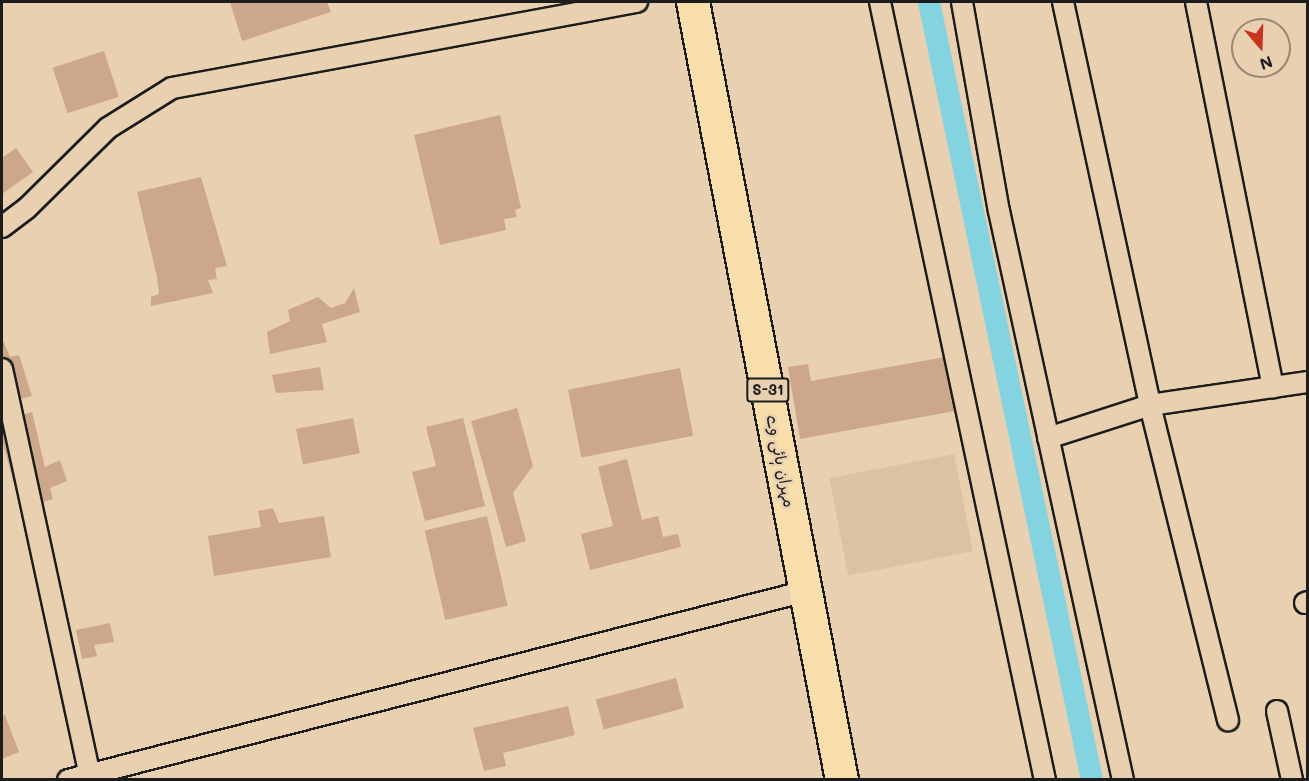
<!DOCTYPE html>
<meta charset="utf-8">
<style>
body{margin:0}
#map{position:relative;width:1309px;height:781px;overflow:hidden;background:#e9d0b1;font-family:Mali,"Playpen Sans Arabic",sans-serif}
div>[style]{position:absolute}
.built>*{inset:0;background:#dcc1a3;transform-origin:0 0}
.canal>*{height:22px;margin:-11px;padding:0 11px;transform-origin:11px;border-radius:11px;background:#84d3e0}
.building>*{inset:0;background:#cca78b;transform-origin:0 0}
.roads{filter:drop-shadow(2px 0 #1c1c1c) drop-shadow(-2px 0 #1c1c1c) drop-shadow(0 2px #1c1c1c) drop-shadow(0 -2px #1c1c1c)}
.street>*{height:20px;margin:-10px;padding:0 10px;transform-origin:10px;border-radius:10px;background:#e9d0b1}
.primary>*{height:32px;margin:-16px;padding:0 16px;transform-origin:16px;border-radius:16px;background:#f8deab}
span{translate:-50% -50%;white-space:nowrap;text-align:center;line-height:1.15;-webkit-text-stroke:5px #e9d0b1;paint-order:stroke}
.shield-label span{padding:2px 4px;background:#e9d0b1;border:2px solid;border-radius:4px;-webkit-text-stroke-width:0}
.shield-label{font-size:15px;color:#1c1c1c;font-weight:700}
.street-label{font-size:16px;color:#1c1c1c}
.frame{position:absolute;inset:0;border:3px solid #1c1c1c;pointer-events:none}
.north{position:absolute;left:1231px;top:18px;width:60px;height:60px;box-sizing:border-box;background:#e9d0b1;border:2px solid #978875;border-radius:50%;rotate:161deg;font-size:16px;font-weight:700;line-height:24px;text-align:center;color:#1c1c1c}
.north::after{content:'';display:block;margin:auto;width:21px;height:27px;background:#c8321e;clip-path:polygon(50% 0,100% 100%,50% 72%,0 100%)}
</style>
<div id="map">
<div class="built">
<div style="left:954px;top:454px;width:99px;height:127px;rotate:79deg"></div>
</div>
<div class="canal">
<div style="left:929px;top:2px;width:795px;rotate:78.17deg"></div>
</div>
<div class="building">
<div style="clip-path:polygon(230px 2px,327px 2px,331px 12px,242px 41px)"></div>
<div style="left:104px;top:51px;width:48px;height:54px;rotate:72deg"></div>
<div style="clip-path:polygon(500px 115px,521px 208px,515px 210px,517px 217px,504px 219px,506px 230px,440px 245px,414px 135px)"></div>
<div style="clip-path:polygon(16px 148px,33px 172px,2px 194px,2px 158px)"></div>
<div style="clip-path:polygon(201px 177px,227px 266px,215px 268px,217px 279px,208px 280px,213px 293px,151px 306px,151px 297px,159px 294px,157px 277px,137px 192px)"></div>
<div style="clip-path:polygon(354px 288px,360px 312px,322px 324px,327px 342px,270px 354px,267px 332px,290px 321px,288px 310px,318px 297px,331px 308px,345px 303px)"></div>
<div style="clip-path:polygon(3px 340px,10px 357px,19px 355px,32px 396px,2px 404px)"></div>
<div style="clip-path:polygon(945px 357px,955px 411px,800px 439px,788px 367px,808px 364px,811px 381px)"></div>
<div style="clip-path:polygon(320px 367px,324px 390px,276px 393px,272px 375px)"></div>
<div style="left:680px;top:368px;width:69px;height:114px;rotate:79deg"></div>
<div style="clip-path:polygon(517px 408px,533px 466px,513px 493px,526px 541px,506px 547px,471px 421px)"></div>
<div style="clip-path:polygon(32px 412px,45px 467px,60px 460px,67px 481px,50px 488px,53px 499px,21px 509px,2px 440px,2px 421px)"></div>
<div style="left:353px;top:418px;width:36px;height:58px;rotate:79deg"></div>
<div style="clip-path:polygon(463px 418px,485px 506px,425px 521px,412px 472px,436px 466px,426px 427px)"></div>
<div style="clip-path:polygon(627px 459px,642px 520px,658px 516px,663px 537px,678px 534px,681px 547px,590px 570px,581px 534px,613px 526px,598px 467px)"></div>
<div style="clip-path:polygon(273px 508px,279px 523px,324px 516px,331px 557px,214px 576px,208px 536px,261px 527px,258px 511px)"></div>
<div style="left:487px;top:516px;width:92px;height:64px;rotate:77deg"></div>
<div style="clip-path:polygon(110px 623px,114px 642px,94px 645px,97px 656px,82px 659px,76px 630px)"></div>
<div style="left:676px;top:678px;width:31px;height:83px;rotate:75deg"></div>
<div style="clip-path:polygon(568px 706px,575px 735px,503px 753px,506px 766px,484px 771px,473px 728px)"></div>
<div style="clip-path:polygon(5px 715px,19px 752px,2px 759px,2px 716px)"></div>
</div>
<div class="roads">
<div class="street">
<div style="left:880px;top:2px;width:795px;rotate:78.03deg"></div>
<div style="left:962px;top:2px;width:212px;rotate:80deg"></div>
<div style="left:999px;top:211px;width:582px;rotate:77.71deg"></div>
<div style="left:1063px;top:2px;width:412px;rotate:77.8deg"></div>
<div style="left:1150px;top:405px;width:325px;rotate:76.1deg"></div>
<div style="left:1196px;top:2px;width:393px;rotate:78.7deg"></div>
<div style="left:2px;top:227px;width:31px;rotate:-37deg"></div>
<div style="left:27px;top:208px;width:114px;rotate:-44.6deg"></div>
<div style="left:108px;top:128px;width:75px;rotate:-32deg"></div>
<div style="left:172px;top:88px;width:473px;rotate:-10.5deg"></div>
<div style="left:2px;top:369px;width:421px;rotate:77.8deg"></div>
<div style="left:1048px;top:438px;width:107px;rotate:-17.9deg"></div>
<div style="left:1150px;top:405px;width:160px;rotate:-8.3deg"></div>
<div style="left:1305px;top:603px;width:3px;rotate:-18deg"></div>
<div style="left:1277px;top:711px;width:71px;rotate:77.7deg"></div>
<div style="left:68px;top:780px;width:762px;rotate:-14.36deg"></div>
</div>
<div class="primary">
<div style="left:693px;top:2px;width:792px;rotate:79.16deg"></div>
</div>
</div>
<div class="shield-label">
<span style="left:768px;top:390px">S-31</span>
</div>
<div class="street-label">
<span style="left:781px;top:461px;rotate:79deg">مہران ہائی وے</span>
</div>
<div class="frame"></div>
<div class="north">N</div>
</div>
